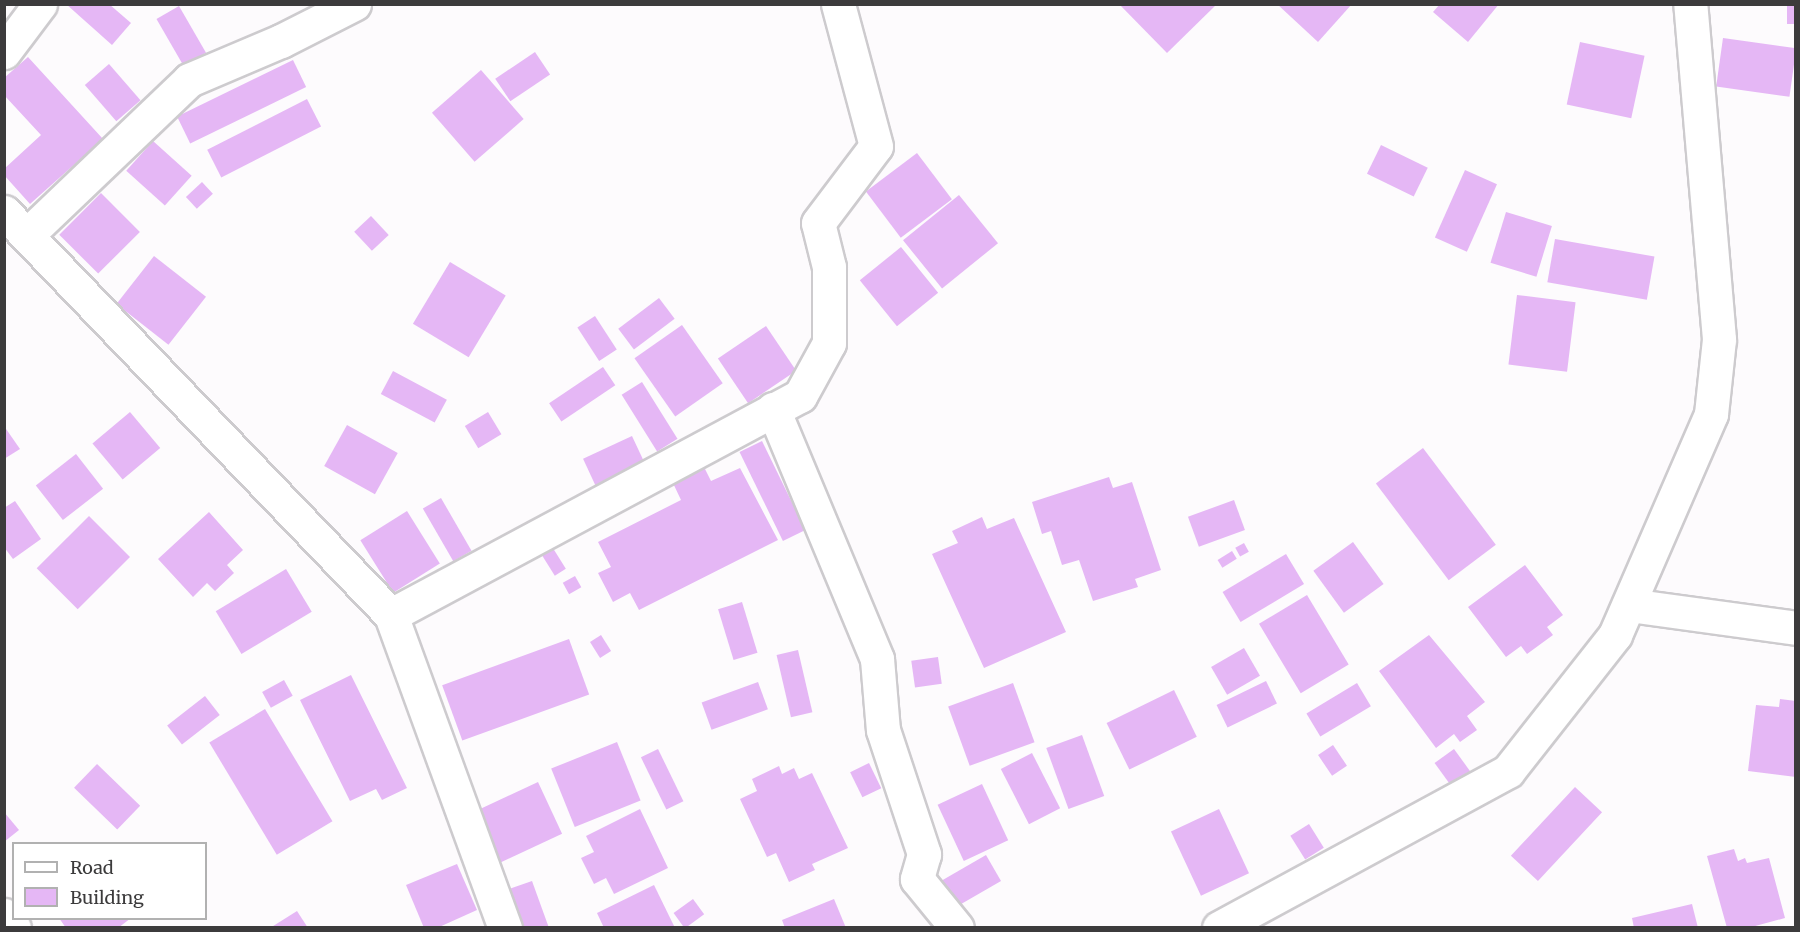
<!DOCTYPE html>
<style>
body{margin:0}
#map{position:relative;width:1800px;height:932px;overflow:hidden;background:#fdfbfd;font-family:Merriweather,serif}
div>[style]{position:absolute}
.building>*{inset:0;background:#e5b7f5;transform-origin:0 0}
.roads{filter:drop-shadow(2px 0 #cdcbce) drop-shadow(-2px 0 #cdcbce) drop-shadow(0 2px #cdcbce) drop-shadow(0 -2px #cdcbce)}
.minor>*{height:33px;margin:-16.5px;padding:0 16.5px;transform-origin:16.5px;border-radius:16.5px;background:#fff}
span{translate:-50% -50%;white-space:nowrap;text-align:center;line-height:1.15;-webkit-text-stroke:5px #fff;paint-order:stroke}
.frame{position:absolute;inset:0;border:6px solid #3c3b3c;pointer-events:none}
.legend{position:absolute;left:12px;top:842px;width:195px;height:78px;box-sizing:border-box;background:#fff;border:2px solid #b1b1b1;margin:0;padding:8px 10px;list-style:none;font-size:18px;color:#3c3b3c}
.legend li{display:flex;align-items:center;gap:12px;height:30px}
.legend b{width:30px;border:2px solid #b1b1b1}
</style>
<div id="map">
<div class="building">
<div style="clip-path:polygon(66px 4px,109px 4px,131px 23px,112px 45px)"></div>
<div style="clip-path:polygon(1119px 4px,1217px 4px,1167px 53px)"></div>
<div style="clip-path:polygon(1277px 4px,1352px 4px,1318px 42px)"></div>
<div style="clip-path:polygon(1440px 4px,1499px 4px,1468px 42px,1433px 12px)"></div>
<div style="left:1787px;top:4px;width:9px;height:20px"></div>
<div style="left:179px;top:6px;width:54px;height:26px;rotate:60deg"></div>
<div style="left:1723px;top:38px;width:74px;height:49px;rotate:8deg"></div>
<div style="left:1580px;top:42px;width:66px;height:64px;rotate:12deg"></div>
<div style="left:535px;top:52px;width:27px;height:48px;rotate:56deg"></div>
<div style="clip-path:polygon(28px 57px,103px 139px,30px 204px,4px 175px,4px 169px,41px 135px,4px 95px,4px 78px)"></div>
<div style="left:293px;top:60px;width:30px;height:129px;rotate:64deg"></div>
<div style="left:109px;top:64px;width:48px;height:32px;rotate:49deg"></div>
<div style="left:481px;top:70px;width:65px;height:65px;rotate:49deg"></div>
<div style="left:307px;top:99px;width:31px;height:112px;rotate:63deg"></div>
<div style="left:153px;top:141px;width:52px;height:40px;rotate:42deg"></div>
<div style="left:1381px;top:145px;width:52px;height:32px;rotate:26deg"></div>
<div style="left:917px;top:153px;width:58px;height:64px;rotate:53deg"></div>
<div style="left:1465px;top:170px;width:35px;height:74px;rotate:24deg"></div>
<div style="left:202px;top:182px;width:16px;height:22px;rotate:47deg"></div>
<div style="left:101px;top:193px;width:55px;height:59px;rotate:45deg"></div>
<div style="left:959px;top:195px;width:62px;height:72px;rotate:51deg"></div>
<div style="left:1506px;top:212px;width:48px;height:53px;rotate:17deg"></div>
<div style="left:371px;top:216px;width:26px;height:23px;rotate:47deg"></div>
<div style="left:1555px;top:239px;width:101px;height:44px;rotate:10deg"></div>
<div style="left:901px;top:247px;width:59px;height:53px;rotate:51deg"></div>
<div style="left:154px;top:256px;width:66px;height:61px;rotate:38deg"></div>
<div style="left:450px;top:262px;width:65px;height:72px;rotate:31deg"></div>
<div style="left:1517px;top:295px;width:59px;height:70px;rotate:7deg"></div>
<div style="left:659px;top:298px;width:26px;height:51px;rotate:53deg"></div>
<div style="left:595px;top:316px;width:40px;height:21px;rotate:57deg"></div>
<div style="left:682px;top:325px;width:71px;height:58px;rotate:55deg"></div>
<div style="left:766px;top:326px;width:54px;height:58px;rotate:56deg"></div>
<div style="left:603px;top:367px;width:22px;height:65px;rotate:56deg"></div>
<div style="left:393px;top:371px;width:61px;height:26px;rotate:28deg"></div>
<div style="left:642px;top:382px;width:67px;height:24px;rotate:58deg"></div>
<div style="left:130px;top:412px;width:47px;height:49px;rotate:50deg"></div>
<div style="left:488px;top:412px;width:26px;height:27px;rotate:59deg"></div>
<div style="left:347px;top:425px;width:58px;height:47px;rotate:29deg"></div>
<div style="clip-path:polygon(4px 426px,20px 449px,4px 459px)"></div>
<div style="left:632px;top:436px;width:31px;height:54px;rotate:65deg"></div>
<div style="left:762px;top:441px;width:99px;height:25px;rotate:64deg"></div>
<div style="left:1423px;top:448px;width:121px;height:59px;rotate:53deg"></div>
<div style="left:76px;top:454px;width:44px;height:51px;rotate:52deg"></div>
<div style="clip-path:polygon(703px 465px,711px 481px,740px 468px,778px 540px,639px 610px,630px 593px,613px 602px,598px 573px,611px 567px,598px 542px,681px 500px,672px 481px)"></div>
<div style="clip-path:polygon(1109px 477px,1113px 488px,1132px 482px,1161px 570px,1135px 579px,1138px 587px,1093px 601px,1079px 560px,1062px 565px,1051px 531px,1042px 534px,1032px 502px)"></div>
<div style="left:441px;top:498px;width:61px;height:21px;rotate:60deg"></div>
<div style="left:1234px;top:500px;width:32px;height:49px;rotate:70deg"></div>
<div style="clip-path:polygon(15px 501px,41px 539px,13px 559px,4px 547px,4px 508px)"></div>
<div style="left:407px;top:511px;width:62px;height:55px;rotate:58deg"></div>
<div style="clip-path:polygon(209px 512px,243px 550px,227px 565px,234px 573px,215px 591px,207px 583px,193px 597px,158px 559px)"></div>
<div style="left:89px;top:516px;width:58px;height:74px;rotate:45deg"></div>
<div style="clip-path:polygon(982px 517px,987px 529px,1014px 518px,1066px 632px,984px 668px,932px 554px,958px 543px,952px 531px)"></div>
<div style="left:1353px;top:542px;width:52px;height:49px;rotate:54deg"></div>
<div style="left:1244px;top:543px;width:10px;height:10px;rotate:61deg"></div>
<div style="left:551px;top:545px;width:28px;height:13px;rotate:58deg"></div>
<div style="left:1232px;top:551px;width:9px;height:17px;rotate:58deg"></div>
<div style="left:1286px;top:554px;width:35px;height:74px;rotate:59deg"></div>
<div style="clip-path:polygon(1525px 565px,1563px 615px,1547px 627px,1553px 635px,1527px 654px,1521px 646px,1506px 657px,1468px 607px)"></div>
<div style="left:286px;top:569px;width:50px;height:82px;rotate:59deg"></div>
<div style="left:575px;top:576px;width:13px;height:14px;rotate:61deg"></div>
<div style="left:1307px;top:595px;width:81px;height:56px;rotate:59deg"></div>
<div style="left:742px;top:602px;width:53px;height:25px;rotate:73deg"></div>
<div style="left:601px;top:635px;width:19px;height:13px;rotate:58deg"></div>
<div style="clip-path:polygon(1429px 635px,1485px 702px,1467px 716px,1477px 730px,1460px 742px,1454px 734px,1436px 748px,1379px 671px)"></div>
<div style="left:569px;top:639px;width:59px;height:135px;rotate:70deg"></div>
<div style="left:1244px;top:648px;width:32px;height:38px;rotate:60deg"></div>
<div style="left:798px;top:650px;width:64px;height:22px;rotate:77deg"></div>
<div style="left:938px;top:657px;width:27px;height:27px;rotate:82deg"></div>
<div style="clip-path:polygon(351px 675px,407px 788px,382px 800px,376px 789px,350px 801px,300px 700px)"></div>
<div style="left:284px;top:680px;width:18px;height:25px;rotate:61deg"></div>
<div style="left:1266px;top:681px;width:25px;height:55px;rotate:64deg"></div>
<div style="left:758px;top:682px;width:29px;height:60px;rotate:70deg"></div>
<div style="left:1013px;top:683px;width:63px;height:69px;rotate:70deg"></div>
<div style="left:1357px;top:683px;width:27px;height:59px;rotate:59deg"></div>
<div style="left:1174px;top:690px;width:52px;height:75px;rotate:64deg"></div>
<div style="left:205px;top:696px;width:24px;height:48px;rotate:52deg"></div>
<div style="clip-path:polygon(1780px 699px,1796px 701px,1796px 777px,1748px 771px,1756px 705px,1779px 707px)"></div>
<div style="left:265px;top:709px;width:131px;height:65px;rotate:59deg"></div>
<div style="left:1082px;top:735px;width:65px;height:38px;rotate:70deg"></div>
<div style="left:617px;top:742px;width:63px;height:71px;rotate:68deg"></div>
<div style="left:1333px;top:745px;width:25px;height:18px;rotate:56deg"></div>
<div style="left:658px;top:749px;width:58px;height:19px;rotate:64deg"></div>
<div style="left:1454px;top:749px;width:29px;height:24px;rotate:54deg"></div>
<div style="left:1032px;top:753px;width:62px;height:35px;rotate:63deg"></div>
<div style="left:869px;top:763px;width:28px;height:21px;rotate:64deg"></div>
<div style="left:97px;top:764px;width:60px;height:33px;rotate:44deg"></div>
<div style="clip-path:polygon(779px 766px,782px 774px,794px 768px,799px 779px,812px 773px,848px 848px,812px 864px,815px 870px,789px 882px,776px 853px,767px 857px,740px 799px,757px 791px,752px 779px)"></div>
<div style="left:538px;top:782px;width:57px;height:68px;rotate:65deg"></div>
<div style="left:982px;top:784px;width:62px;height:49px;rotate:65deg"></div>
<div style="left:1575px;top:787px;width:37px;height:94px;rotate:43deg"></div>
<div style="clip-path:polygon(640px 809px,668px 868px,614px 894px,606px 878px,594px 884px,581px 858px,594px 852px,586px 836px)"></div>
<div style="left:1219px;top:809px;width:71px;height:53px;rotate:65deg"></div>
<div style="clip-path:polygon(4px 812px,19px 830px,4px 842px)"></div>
<div style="left:1309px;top:824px;width:28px;height:22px;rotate:58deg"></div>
<div style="clip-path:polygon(1734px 849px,1738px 861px,1745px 858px,1747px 863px,1769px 858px,1785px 918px,1748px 928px,1727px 928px,1707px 856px)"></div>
<div style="left:986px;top:855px;width:30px;height:54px;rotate:60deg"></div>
<div style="clip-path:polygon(457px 864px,477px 910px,437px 928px,424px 928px,406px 885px)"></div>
<div style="clip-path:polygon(532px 881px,549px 928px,523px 928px,509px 889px)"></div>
<div style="clip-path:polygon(654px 885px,675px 928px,604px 928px,597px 913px)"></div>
<div style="left:693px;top:899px;width:19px;height:24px;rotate:54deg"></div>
<div style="clip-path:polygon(834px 899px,846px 928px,785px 928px,782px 920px)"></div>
<div style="clip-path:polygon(1692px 904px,1698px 928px,1634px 928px,1632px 918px)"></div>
<div style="clip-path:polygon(297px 911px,308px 928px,270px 928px)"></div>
<div style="clip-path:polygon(59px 918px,131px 918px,118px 928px,66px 928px)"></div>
</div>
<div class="roads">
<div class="minor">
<div style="left:4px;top:52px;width:60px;rotate:-53.1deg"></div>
<div style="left:4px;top:212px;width:559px;rotate:46.16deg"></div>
<div style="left:391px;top:615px;width:333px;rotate:70deg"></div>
<div style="left:27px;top:235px;width:224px;rotate:-43.7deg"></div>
<div style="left:189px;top:80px;width:100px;rotate:-23deg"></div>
<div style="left:281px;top:41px;width:82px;rotate:-26.9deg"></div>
<div style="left:773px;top:409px;width:271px;rotate:67.4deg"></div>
<div style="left:877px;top:659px;width:71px;rotate:85.2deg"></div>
<div style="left:883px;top:730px;width:131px;rotate:71.7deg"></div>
<div style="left:924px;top:854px;width:26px;rotate:106deg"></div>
<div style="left:917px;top:879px;width:63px;rotate:50.8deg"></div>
<div style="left:1629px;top:605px;width:169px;rotate:7.8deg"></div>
<div style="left:391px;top:615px;width:464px;rotate:-28.2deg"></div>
<div style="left:800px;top:396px;width:60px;rotate:-61.3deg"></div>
<div style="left:829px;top:343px;width:76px;rotate:-90deg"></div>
<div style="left:829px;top:267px;width:45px;rotate:-104deg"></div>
<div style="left:818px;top:223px;width:96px;rotate:-53deg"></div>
<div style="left:876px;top:146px;width:147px;rotate:-105deg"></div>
<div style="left:4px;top:915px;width:16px;rotate:52deg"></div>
<div style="left:1219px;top:928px;width:329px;rotate:-28.5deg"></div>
<div style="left:1508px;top:771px;width:173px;rotate:-51.8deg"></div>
<div style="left:1615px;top:635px;width:241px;rotate:-66.5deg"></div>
<div style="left:1711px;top:414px;width:75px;rotate:-83.9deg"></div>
<div style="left:1719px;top:339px;width:336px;rotate:-94.9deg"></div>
</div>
</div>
<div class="frame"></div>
<ul class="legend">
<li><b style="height:8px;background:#fff"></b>Road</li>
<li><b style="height:16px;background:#e5b7f5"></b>Building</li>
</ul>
</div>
